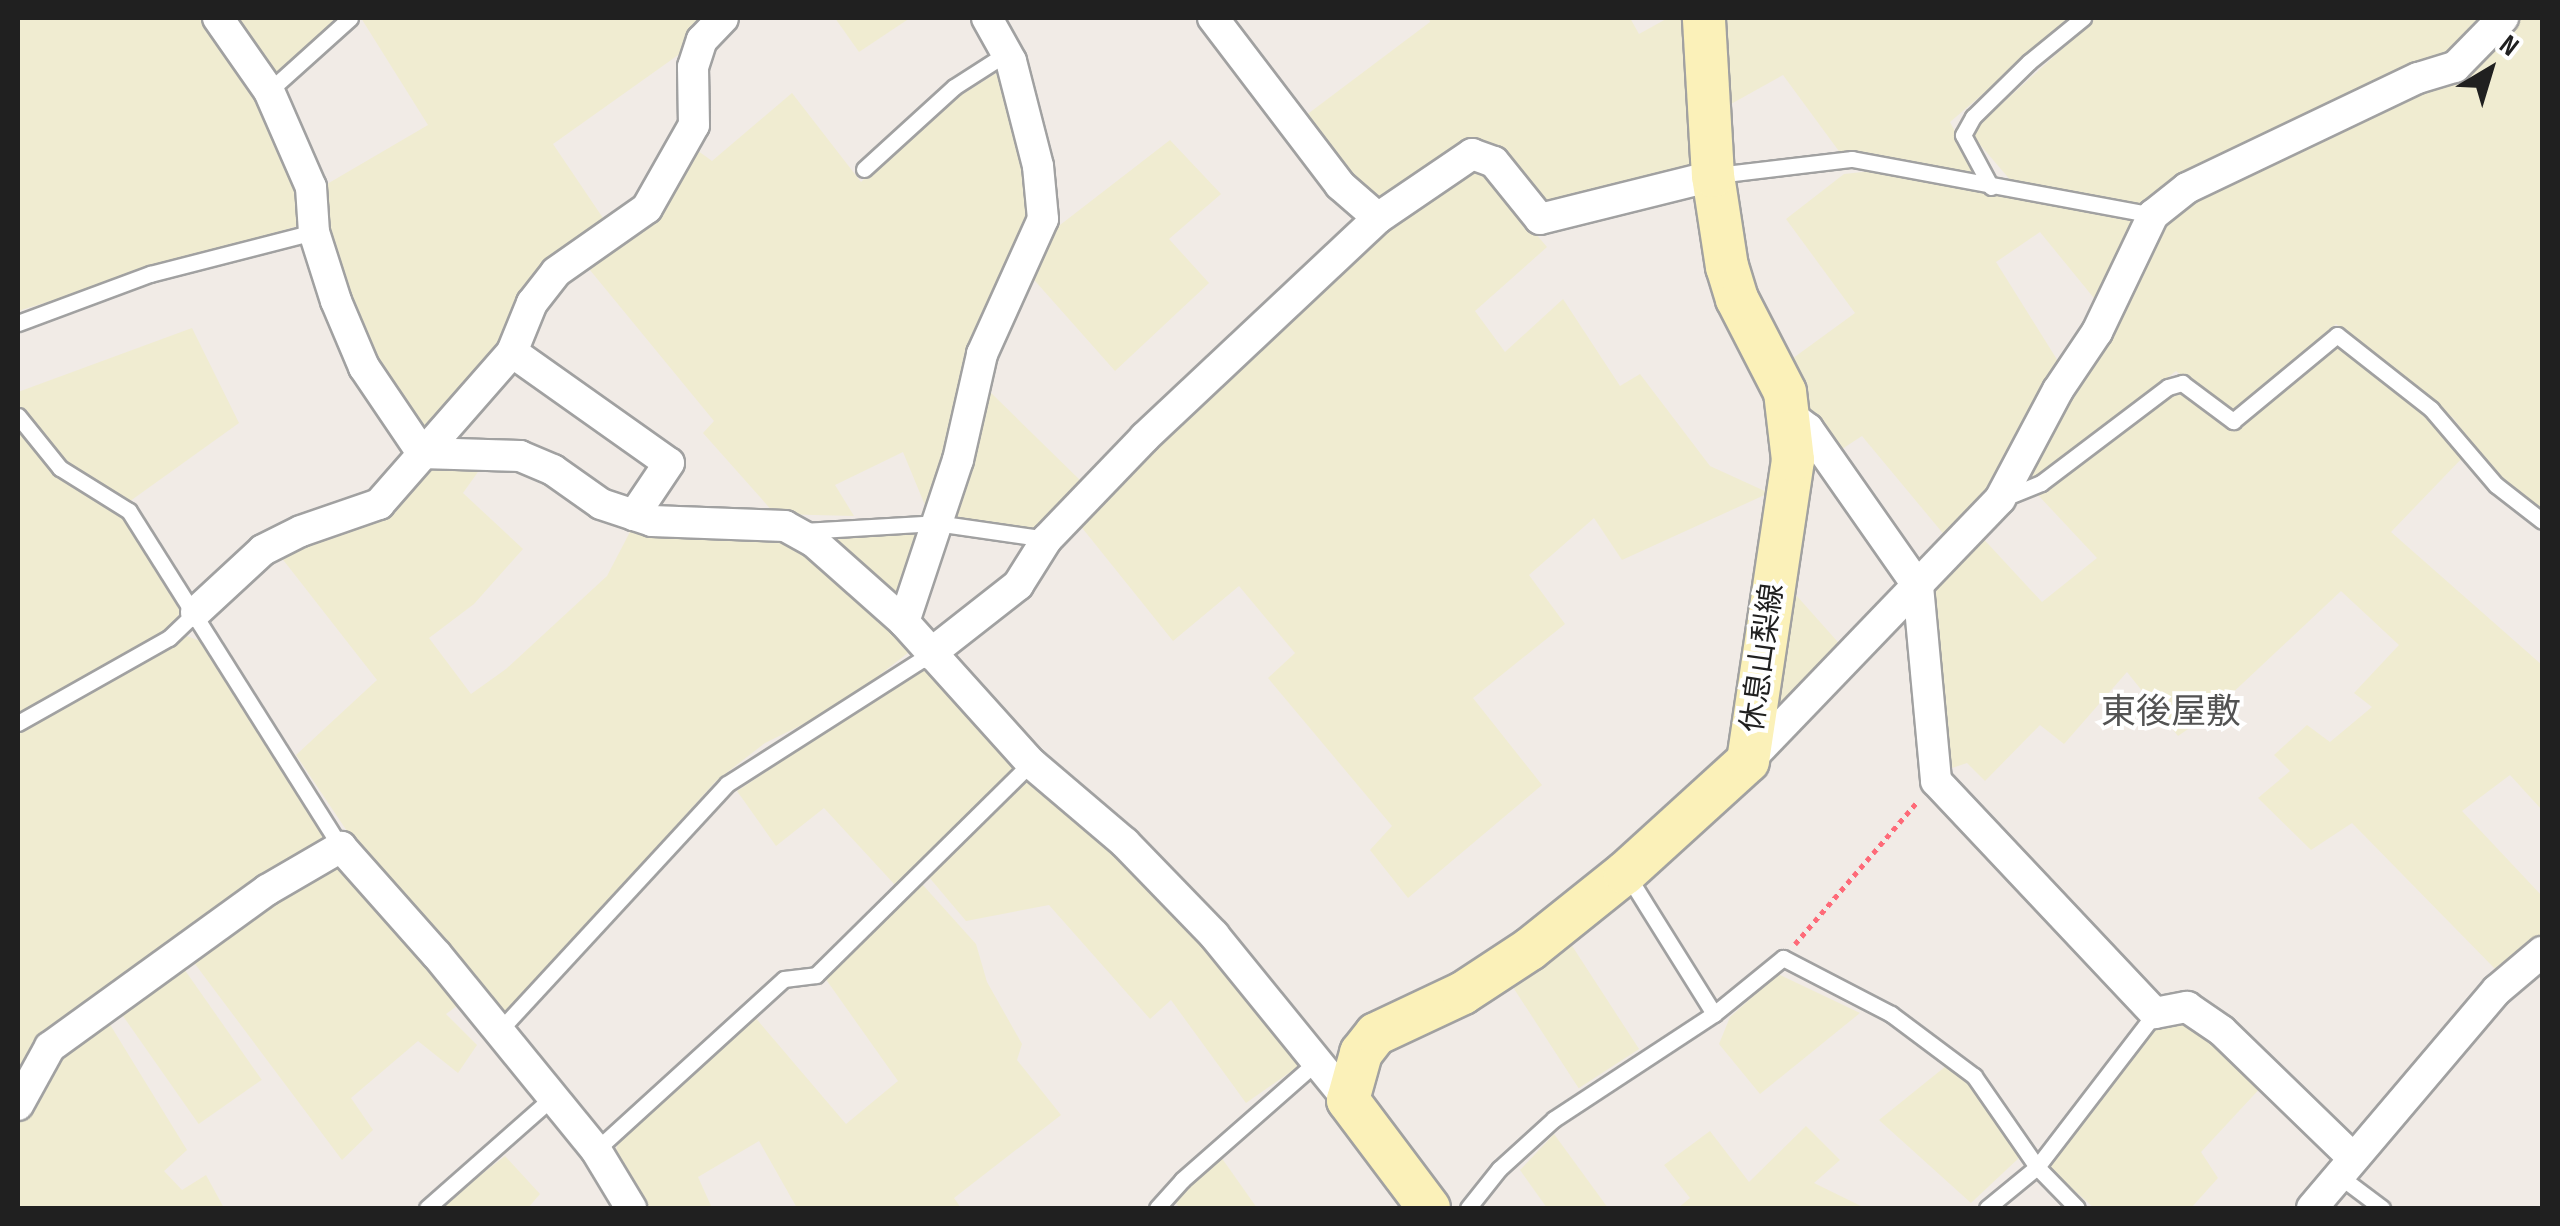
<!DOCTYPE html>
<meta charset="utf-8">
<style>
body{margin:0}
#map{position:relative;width:2560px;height:1226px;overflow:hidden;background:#f1ebe6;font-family:"Sofia Sans Condensed","Noto Sans JP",sans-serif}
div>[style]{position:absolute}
.farmland>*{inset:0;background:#f0ecd1;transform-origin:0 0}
.path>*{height:5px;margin-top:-2.5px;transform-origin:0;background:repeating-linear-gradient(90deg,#fe6a78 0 5px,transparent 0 10px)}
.roads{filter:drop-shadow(2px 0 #a1a1a1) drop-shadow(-2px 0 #a1a1a1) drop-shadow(0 2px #a1a1a1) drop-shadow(0 -2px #a1a1a1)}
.lane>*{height:15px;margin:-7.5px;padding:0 7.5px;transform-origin:7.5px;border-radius:7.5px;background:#fff}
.street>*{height:30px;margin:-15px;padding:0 15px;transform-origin:15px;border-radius:15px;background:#fff}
.secondary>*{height:42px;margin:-21px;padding:0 21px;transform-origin:21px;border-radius:21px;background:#fbf1b9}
span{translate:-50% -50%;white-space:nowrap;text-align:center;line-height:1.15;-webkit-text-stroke:8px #fff;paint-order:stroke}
.street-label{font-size:30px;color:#202020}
.quarter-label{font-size:35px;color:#535353}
.frame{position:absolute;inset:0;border:20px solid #202020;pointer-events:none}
.north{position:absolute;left:2440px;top:20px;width:100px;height:100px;-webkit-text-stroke:8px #fff;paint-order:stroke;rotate:38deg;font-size:28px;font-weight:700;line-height:40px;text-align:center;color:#202020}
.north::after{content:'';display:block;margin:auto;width:35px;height:45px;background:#202020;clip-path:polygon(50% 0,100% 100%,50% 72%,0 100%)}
</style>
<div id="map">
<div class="farmland">
<div style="clip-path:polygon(18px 18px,209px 18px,262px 92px,304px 187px,304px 224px,18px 311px)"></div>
<div style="clip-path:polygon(225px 18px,338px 18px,270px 80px)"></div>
<div style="clip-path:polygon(361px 18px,713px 18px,681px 53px,553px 144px,607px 224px,422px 440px,371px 365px,325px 226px,322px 187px,428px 125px)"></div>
<div style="clip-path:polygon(835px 18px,910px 18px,859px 52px)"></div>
<div style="clip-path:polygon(1429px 18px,1630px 18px,1639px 34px,1668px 18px,1691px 18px,1704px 174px,1558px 224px,1469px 144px,1374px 202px,1347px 177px,1305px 116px,1430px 22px)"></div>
<div style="clip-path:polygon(1713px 18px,2072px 18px,1950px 122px,1980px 178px,1841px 154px,1783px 75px,1722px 109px)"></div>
<div style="clip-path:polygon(2096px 18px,2487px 18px,2447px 57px,2148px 206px,2012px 182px,1970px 133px)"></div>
<div style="clip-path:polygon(2518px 18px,2542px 18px,2542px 510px,2503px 482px,2453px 418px,2336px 324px,2233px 413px,2176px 371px,2041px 476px,2019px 482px,2167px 218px,2190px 200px,2401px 98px,2461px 77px)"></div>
<div style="clip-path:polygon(1003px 69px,1037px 209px,929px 515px,903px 452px,835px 485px,854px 516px,775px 514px,703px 433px,714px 421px,585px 264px,694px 148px,712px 161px,792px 93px,861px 182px,950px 102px)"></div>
<div style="clip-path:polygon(1170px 140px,1221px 194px,1169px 239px,1209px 283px,1115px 371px,1028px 273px,1060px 225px)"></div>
<div style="clip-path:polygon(1480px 168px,1547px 247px,1475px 311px,1505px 352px,1563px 299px,1620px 386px,1640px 374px,1710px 466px,1769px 493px,1622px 560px,1594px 518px,1529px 575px,1565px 624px,1473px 698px,1542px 785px,1408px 898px,1370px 850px,1392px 826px,1268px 678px,1295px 653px,1239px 586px,1173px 641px,1079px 524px,1220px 383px,1391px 225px)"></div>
<div style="clip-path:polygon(1872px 171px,2136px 222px,2102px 308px,2040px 232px,1996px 262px,2061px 366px,1993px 489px,1946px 537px,1862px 436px,1839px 451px,1799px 406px,1785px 364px,1855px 313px,1786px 219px,1844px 174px)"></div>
<div style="clip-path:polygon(192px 328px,239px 423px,126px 504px,61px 464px,18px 408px,18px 392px)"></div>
<div style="clip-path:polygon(2335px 344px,2419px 406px,2466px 454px,2391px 532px,2542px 665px,2542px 810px,2510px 775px,2462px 811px,2542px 896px,2542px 944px,2502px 976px,2352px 823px,2311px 850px,2258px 798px,2290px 771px,2274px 755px,2307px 725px,2330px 742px,2372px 707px,2354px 693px,2399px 645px,2341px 591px,2210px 714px,2178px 736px,2127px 672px,2064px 744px,2040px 725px,1985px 781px,1967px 763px,1949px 769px,1927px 589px,1978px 533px,2042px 602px,2097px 558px,2038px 495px,2168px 394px,2182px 391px,2235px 426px)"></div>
<div style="clip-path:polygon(985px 387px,1085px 485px,1045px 531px,951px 517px)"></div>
<div style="clip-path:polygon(18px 428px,54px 474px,122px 517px,181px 612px,167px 630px,18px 714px)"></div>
<div style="clip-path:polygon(485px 462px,463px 493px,523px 549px,474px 604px,429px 638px,471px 694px,506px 669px,607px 576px,632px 528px,776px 535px,807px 549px,917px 646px,838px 707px,765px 743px,716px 781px,502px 1019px,359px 849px,296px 755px,377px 680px,277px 552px,426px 463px)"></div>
<div style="clip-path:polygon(931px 530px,902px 610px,816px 535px)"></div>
<div style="clip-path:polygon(1787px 585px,1845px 650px,1764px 731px)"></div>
<div style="clip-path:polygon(184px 635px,203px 642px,328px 839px,18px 1087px,18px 733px)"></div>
<div style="clip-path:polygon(929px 664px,1021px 762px,895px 885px,824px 808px,776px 846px,737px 791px)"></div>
<div style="clip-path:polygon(1032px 772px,1119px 847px,1217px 953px,1299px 1066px,1246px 1103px,1171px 1000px,1150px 1019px,1049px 905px,966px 921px,928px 876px)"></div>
<div style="clip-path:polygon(339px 859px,466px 999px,446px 1014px,477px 1045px,458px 1073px,418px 1041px,351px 1098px,373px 1130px,342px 1160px,192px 960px,271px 901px)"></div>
<div style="clip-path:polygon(922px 884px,976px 944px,987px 982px,1022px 1044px,1017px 1060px,1061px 1115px,954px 1198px,961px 1208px,797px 1208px,759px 1141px,698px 1177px,712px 1208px,638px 1208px,613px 1162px,618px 1142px,754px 1016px,846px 1124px,898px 1081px,825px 978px)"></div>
<div style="left:1565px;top:935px;width:136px;height:72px;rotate:57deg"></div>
<div style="left:182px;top:966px;width:139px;height:77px;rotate:55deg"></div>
<div style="clip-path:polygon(1778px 974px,1860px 1013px,1760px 1094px,1719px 1044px,1730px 1017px)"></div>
<div style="clip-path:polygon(2190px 1017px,2264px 1084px,2201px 1152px,2218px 1178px,2191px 1208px,2094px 1208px,2049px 1168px,2155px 1025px)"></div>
<div style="clip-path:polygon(106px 1018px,187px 1150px,164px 1171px,182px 1190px,206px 1175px,224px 1208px,18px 1208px,18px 1118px,54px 1056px)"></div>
<div style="clip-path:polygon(1946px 1066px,1972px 1087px,2021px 1156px,1971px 1203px,1879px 1120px)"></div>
<div style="clip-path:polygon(1806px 1126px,1840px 1160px,1814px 1183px,1865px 1208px,1678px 1208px,1690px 1198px,1664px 1165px,1710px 1131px,1749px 1182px)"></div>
<div style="clip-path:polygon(1554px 1134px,1608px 1208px,1547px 1208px,1520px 1170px)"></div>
<div style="clip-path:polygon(505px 1156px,540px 1194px,528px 1208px,438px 1208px)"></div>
<div style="clip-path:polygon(1221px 1157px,1257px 1208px,1180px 1208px,1173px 1200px)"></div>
</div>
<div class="path">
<div style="left:1795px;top:944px;width:189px;rotate:-49.3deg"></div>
</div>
<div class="roads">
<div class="lane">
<div style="left:269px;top:91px;width:109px;rotate:-42deg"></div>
<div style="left:864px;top:169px;width:122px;rotate:-42.3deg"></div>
<div style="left:954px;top:87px;width:63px;rotate:-32.7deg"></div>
<div style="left:1717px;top:175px;width:136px;rotate:-6.8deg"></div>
<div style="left:1852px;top:159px;width:306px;rotate:10.5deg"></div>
<div style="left:1991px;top:187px;width:59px;rotate:-118.3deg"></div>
<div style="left:1963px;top:135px;width:21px;rotate:-61deg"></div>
<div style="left:1973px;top:117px;width:78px;rotate:-44.5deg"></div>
<div style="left:2029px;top:62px;width:70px;rotate:-39.2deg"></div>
<div style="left:18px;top:323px;width:141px;rotate:-20.4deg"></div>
<div style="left:150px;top:274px;width:169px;rotate:-14.4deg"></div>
<div style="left:18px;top:416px;width:67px;rotate:51.1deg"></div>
<div style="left:60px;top:468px;width:81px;rotate:31.9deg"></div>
<div style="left:129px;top:511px;width:397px;rotate:57.8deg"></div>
<div style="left:2004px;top:498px;width:40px;rotate:-22deg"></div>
<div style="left:2041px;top:483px;width:159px;rotate:-37.1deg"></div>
<div style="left:2168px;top:387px;width:15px;rotate:-16deg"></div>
<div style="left:2182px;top:383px;width:64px;rotate:36.7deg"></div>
<div style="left:2233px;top:421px;width:135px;rotate:-39.6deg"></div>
<div style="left:2337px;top:335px;width:120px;rotate:38.2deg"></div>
<div style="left:2431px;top:409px;width:100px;rotate:49.5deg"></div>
<div style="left:2496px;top:485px;width:58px;rotate:38deg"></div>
<div style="left:803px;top:531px;width:133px;rotate:-3.4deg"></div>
<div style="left:936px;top:523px;width:112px;rotate:8.2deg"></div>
<div style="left:18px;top:723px;width:173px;rotate:-29.4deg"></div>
<div style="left:169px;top:638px;width:37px;rotate:-44deg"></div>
<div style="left:1626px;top:873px;width:166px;rotate:58deg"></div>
<div style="left:499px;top:1031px;width:336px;rotate:-47.3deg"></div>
<div style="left:727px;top:784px;width:241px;rotate:-32.6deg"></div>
<div style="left:596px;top:1150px;width:254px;rotate:-42.3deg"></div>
<div style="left:784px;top:979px;width:32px;rotate:-7deg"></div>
<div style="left:816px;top:975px;width:302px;rotate:-44.6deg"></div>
<div style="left:2338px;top:1175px;width:55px;rotate:36.9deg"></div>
<div style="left:427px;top:1208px;width:168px;rotate:-41.4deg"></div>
<div style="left:1157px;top:1208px;width:38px;rotate:-48deg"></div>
<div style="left:1182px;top:1180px;width:176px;rotate:-41.3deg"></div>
<div style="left:1468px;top:1208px;width:50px;rotate:-51.5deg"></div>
<div style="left:1499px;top:1169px;width:74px;rotate:-42.3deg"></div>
<div style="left:1554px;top:1119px;width:191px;rotate:-33.3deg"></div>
<div style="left:1714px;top:1014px;width:89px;rotate:-39.1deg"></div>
<div style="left:1783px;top:958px;width:122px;rotate:27.4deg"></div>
<div style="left:1891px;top:1014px;width:104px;rotate:36.8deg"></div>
<div style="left:1974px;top:1076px;width:111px;rotate:55.3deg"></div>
<div style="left:2037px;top:1167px;width:57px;rotate:45.7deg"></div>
<div style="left:1987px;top:1208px;width:65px;rotate:-39.4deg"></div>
<div style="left:2037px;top:1167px;width:194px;rotate:-52.5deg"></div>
</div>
<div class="street">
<div style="left:218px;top:18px;width:89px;rotate:55.1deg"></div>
<div style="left:269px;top:91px;width:105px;rotate:66.4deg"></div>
<div style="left:311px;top:187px;width:45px;rotate:86.2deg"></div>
<div style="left:314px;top:232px;width:72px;rotate:72.3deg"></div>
<div style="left:336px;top:301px;width:72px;rotate:67deg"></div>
<div style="left:364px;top:367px;width:104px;rotate:56deg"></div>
<div style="left:1213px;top:18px;width:210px;rotate:52.7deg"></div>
<div style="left:1340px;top:185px;width:50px;rotate:41deg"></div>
<div style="left:512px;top:352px;width:192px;rotate:35.3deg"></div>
<div style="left:669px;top:463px;width:63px;rotate:123.9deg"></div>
<div style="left:1788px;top:414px;width:25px;rotate:37deg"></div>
<div style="left:1808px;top:429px;width:192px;rotate:55deg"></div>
<div style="left:1918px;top:586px;width:196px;rotate:84.7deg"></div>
<div style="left:1936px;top:781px;width:319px;rotate:46.7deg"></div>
<div style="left:2155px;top:1013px;width:33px;rotate:-11deg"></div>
<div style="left:2187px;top:1007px;width:42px;rotate:34.4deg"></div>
<div style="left:2222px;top:1031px;width:181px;rotate:44.1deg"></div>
<div style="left:422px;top:453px;width:98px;rotate:1.8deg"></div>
<div style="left:520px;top:456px;width:36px;rotate:23deg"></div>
<div style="left:553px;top:470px;width:59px;rotate:35.3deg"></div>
<div style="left:601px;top:504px;width:54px;rotate:18.4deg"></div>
<div style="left:652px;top:521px;width:133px;rotate:2.2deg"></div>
<div style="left:785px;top:526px;width:33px;rotate:29deg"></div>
<div style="left:814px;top:542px;width:120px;rotate:41.6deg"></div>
<div style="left:904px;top:622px;width:190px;rotate:48deg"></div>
<div style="left:1031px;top:763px;width:123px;rotate:40.4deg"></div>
<div style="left:1125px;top:843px;width:128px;rotate:45.9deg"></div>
<div style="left:1214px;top:935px;width:213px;rotate:50.9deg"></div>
<div style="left:196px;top:612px;width:91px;rotate:-42.8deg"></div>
<div style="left:263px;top:550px;width:42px;rotate:-26.6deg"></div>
<div style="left:301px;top:531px;width:83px;rotate:-19.1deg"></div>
<div style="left:379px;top:504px;width:202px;rotate:-48.8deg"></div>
<div style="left:512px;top:352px;width:53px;rotate:-67.8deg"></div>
<div style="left:532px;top:303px;width:39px;rotate:-52deg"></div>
<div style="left:556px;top:272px;width:111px;rotate:-35.1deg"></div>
<div style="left:647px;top:208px;width:95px;rotate:-60.5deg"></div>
<div style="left:694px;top:125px;width:58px;rotate:-91deg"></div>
<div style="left:693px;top:67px;width:28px;rotate:-72deg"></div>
<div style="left:702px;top:40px;width:30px;rotate:-46deg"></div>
<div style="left:904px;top:622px;width:171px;rotate:-71.6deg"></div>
<div style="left:958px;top:460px;width:109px;rotate:-77.2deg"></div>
<div style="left:982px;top:354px;width:148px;rotate:-65.7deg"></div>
<div style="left:1043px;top:219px;width:53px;rotate:-95.4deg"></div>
<div style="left:1038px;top:166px;width:108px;rotate:-104.4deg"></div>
<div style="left:1011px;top:61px;width:49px;rotate:-119.2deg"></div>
<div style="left:930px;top:654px;width:112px;rotate:-38.1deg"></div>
<div style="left:1018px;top:585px;width:54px;rotate:-57.8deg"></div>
<div style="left:1047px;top:539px;width:141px;rotate:-46.1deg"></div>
<div style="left:1145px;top:437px;width:320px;rotate:-43.2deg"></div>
<div style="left:1378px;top:218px;width:114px;rotate:-34.2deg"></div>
<div style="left:1472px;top:154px;width:23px;rotate:20deg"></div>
<div style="left:1494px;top:162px;width:73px;rotate:51.1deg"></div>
<div style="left:1540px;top:219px;width:178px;rotate:-14deg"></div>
<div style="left:1748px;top:761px;width:364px;rotate:-46.1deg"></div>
<div style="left:2000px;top:499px;width:123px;rotate:-62deg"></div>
<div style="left:2058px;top:390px;width:70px;rotate:-56.1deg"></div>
<div style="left:2097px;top:332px;width:130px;rotate:-64.4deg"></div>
<div style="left:2153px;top:215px;width:43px;rotate:-38.5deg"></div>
<div style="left:2187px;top:188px;width:256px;rotate:-25.5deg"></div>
<div style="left:2418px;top:78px;width:39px;rotate:-17deg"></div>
<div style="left:2455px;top:67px;width:69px;rotate:-45.6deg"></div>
<div style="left:18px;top:1105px;width:66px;rotate:-61.1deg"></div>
<div style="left:50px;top:1047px;width:268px;rotate:-35.9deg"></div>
<div style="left:267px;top:890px;width:86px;rotate:-30.2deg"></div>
<div style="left:341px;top:847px;width:144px;rotate:48.4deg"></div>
<div style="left:437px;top:955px;width:252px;rotate:50.8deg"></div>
<div style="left:596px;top:1150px;width:68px;rotate:58.9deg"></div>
<div style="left:2312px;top:1208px;width:286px;rotate:-49.7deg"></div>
<div style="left:2497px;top:990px;width:59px;rotate:-40.2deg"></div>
</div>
<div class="secondary">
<div style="left:1429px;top:1208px;width:135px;rotate:-126.9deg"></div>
<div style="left:1348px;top:1100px;width:49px;rotate:-74.5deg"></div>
<div style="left:1361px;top:1053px;width:24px;rotate:-52deg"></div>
<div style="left:1376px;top:1034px;width:96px;rotate:-25.2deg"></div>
<div style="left:1463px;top:993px;width:80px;rotate:-33.3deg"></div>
<div style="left:1530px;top:949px;width:122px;rotate:-38.7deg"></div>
<div style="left:1625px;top:873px;width:166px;rotate:-42.3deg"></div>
<div style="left:1748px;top:761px;width:304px;rotate:-81.5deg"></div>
<div style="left:1793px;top:460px;width:68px;rotate:-96.7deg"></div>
<div style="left:1785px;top:392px;width:105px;rotate:-117.3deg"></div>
<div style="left:1737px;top:299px;width:34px;rotate:-107deg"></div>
<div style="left:1727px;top:267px;width:92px;rotate:-98.7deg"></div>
<div style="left:1713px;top:176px;width:158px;rotate:-93.3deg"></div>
</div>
</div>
<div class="street-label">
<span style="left:1763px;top:658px;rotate:-82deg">休息山梨線</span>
</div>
<div class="quarter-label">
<span style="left:2171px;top:713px">東後屋敷</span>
</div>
<div class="frame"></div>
<div class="north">N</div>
</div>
